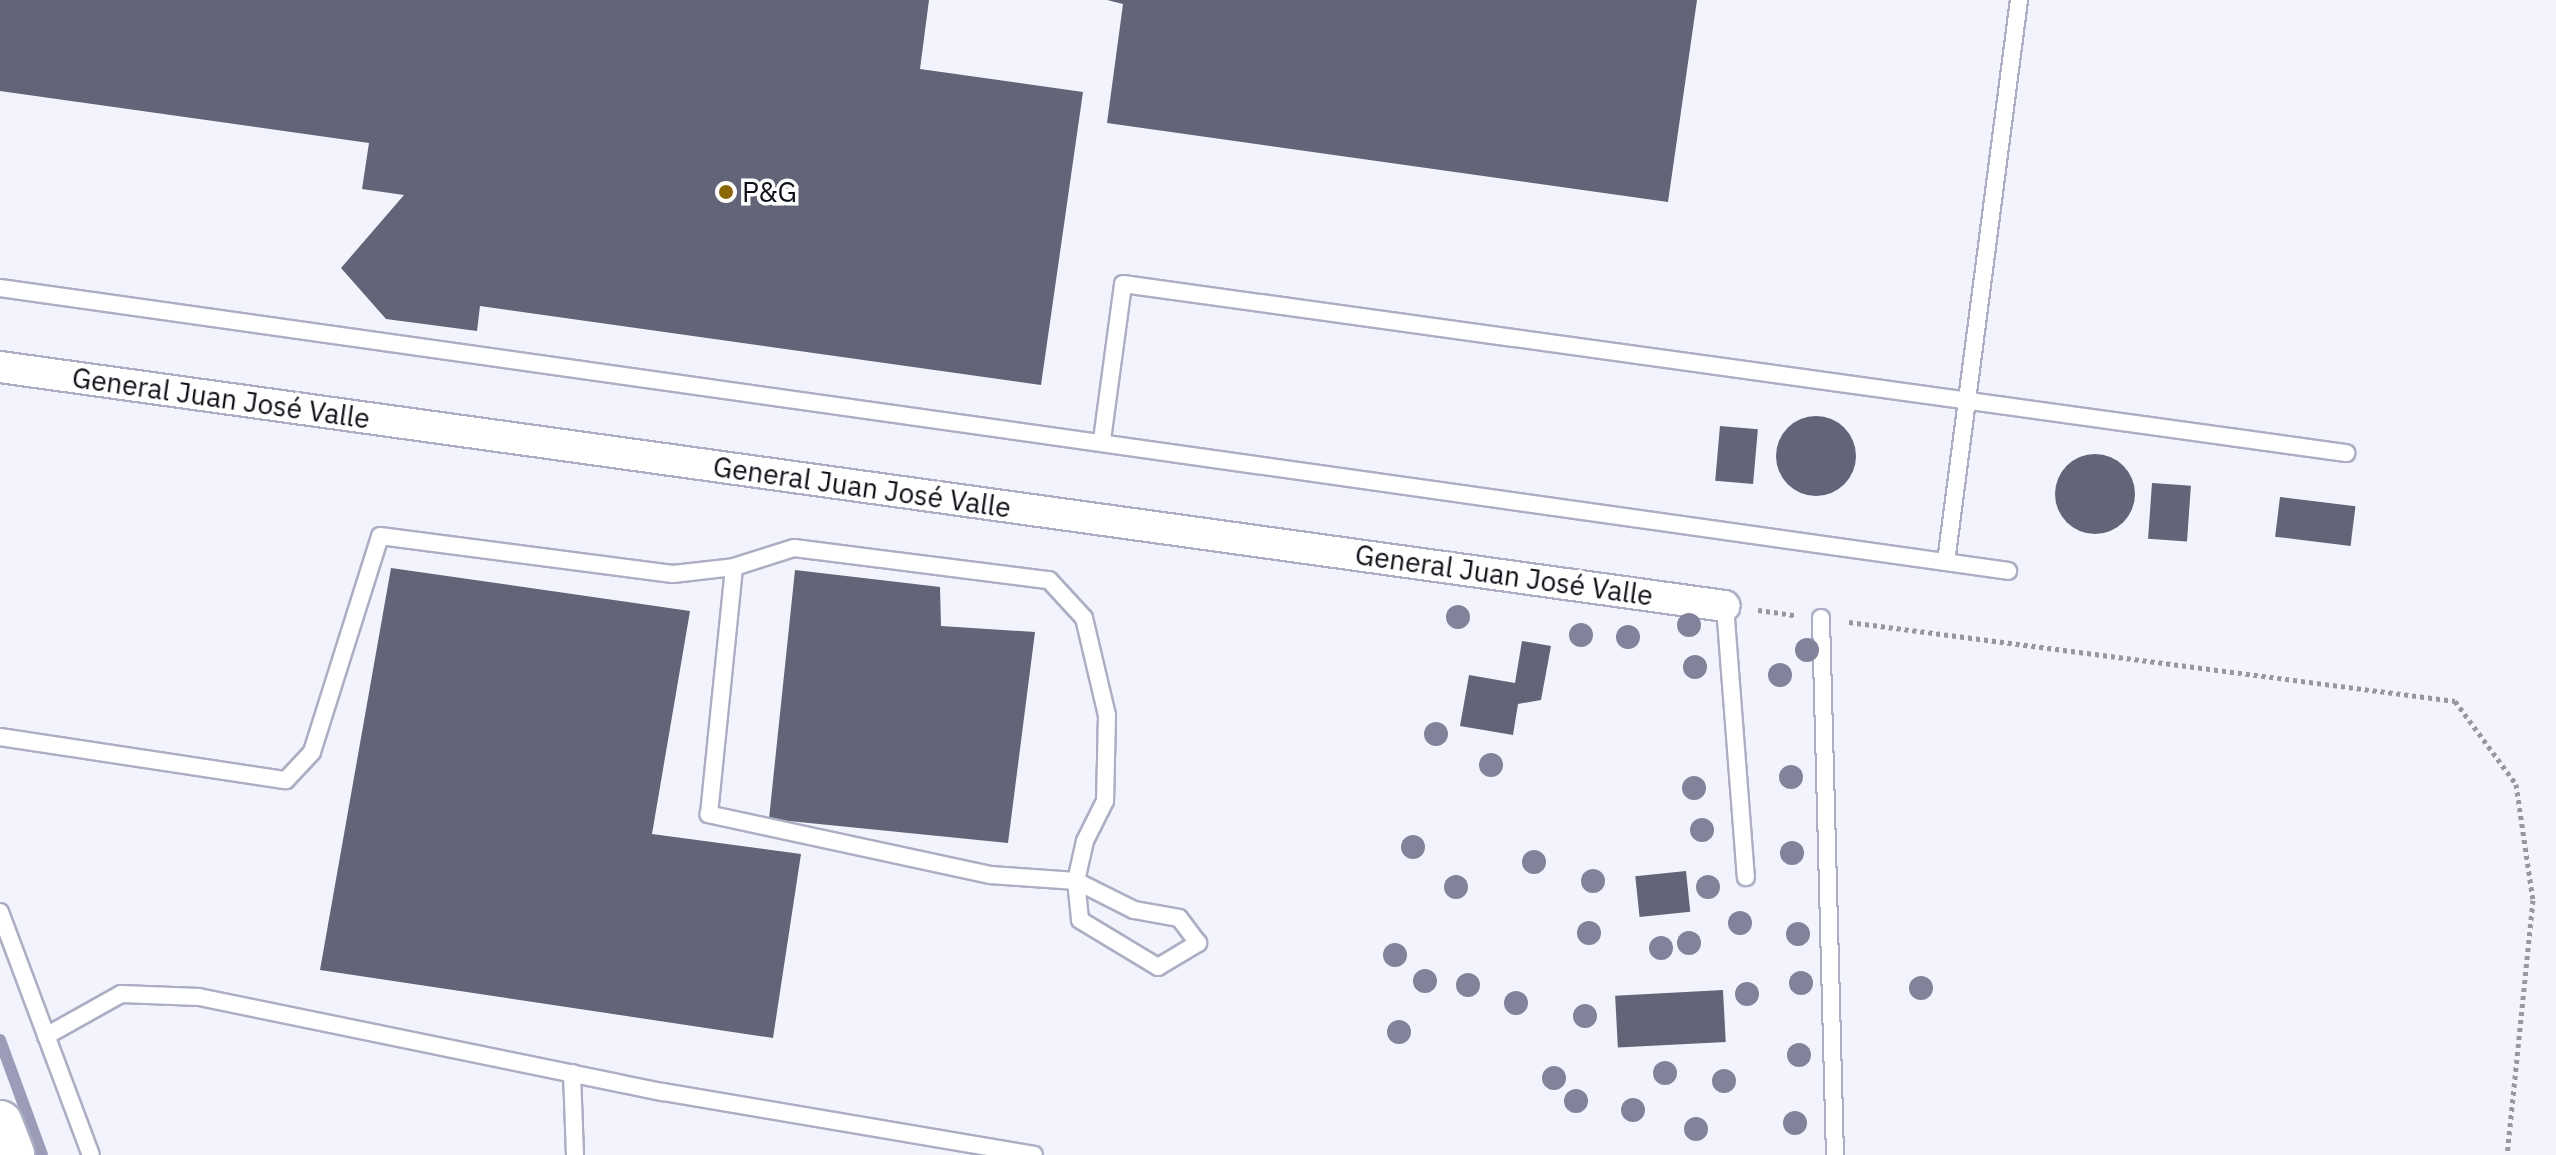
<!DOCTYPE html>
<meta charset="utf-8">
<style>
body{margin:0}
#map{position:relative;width:2556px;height:1155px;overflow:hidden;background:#f2f3fc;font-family:"IBM Plex Sans",sans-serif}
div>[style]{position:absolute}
.stream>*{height:12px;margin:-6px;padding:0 6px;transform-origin:6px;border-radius:6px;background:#9b9db8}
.building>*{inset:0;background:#626477;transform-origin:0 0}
.round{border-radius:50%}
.path>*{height:5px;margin-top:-2.5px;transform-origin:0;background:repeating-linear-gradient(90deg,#96979f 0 4px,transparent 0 8px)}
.roads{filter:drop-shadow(2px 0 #acaec3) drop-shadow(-2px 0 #acaec3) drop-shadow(0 2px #acaec3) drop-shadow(0 -2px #acaec3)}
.service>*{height:16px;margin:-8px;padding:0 8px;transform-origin:8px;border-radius:8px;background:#fff}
.minor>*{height:30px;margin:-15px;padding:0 15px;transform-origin:15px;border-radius:15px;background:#fff}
.primary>*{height:44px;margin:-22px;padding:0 22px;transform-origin:22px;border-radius:22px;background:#fff}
.trees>*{width:24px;height:24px;margin:-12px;border-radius:50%;background:#82829b}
.dots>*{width:22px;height:22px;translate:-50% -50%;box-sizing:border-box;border:4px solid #fff;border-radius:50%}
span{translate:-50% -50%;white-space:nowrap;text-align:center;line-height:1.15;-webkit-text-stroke:7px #fff;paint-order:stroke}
.poi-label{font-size:28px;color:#101118}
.left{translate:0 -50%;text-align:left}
.street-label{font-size:28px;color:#101118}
</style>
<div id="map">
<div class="stream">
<div style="left:0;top:1040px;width:122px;rotate:69.9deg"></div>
</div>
<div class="building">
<div style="clip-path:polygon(0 0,929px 0,920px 69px,1083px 92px,1041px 385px,480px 306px,477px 331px,386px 319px,341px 268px,404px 195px,362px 189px,369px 143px,0 91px)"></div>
<div style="clip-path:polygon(1107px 0,1697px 0,1668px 202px,1107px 123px,1123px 4px)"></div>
<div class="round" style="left:1776px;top:416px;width:80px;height:80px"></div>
<div style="left:1720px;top:426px;width:38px;height:55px;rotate:5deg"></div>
<div class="round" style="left:2055px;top:454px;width:80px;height:80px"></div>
<div style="left:2152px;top:483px;width:39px;height:56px;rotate:4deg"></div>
<div style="left:2280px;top:497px;width:76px;height:40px;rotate:7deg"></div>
<div style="clip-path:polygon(391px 568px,690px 611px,652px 834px,801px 854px,773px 1038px,320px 970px)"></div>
<div style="clip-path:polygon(795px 570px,940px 587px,941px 626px,1035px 632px,1008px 843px,769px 819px)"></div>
<div style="clip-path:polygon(1522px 641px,1551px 646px,1541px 700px,1518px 704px,1513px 735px,1460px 726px,1469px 675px,1515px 683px)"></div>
<div style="left:1686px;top:871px;width:41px;height:51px;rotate:84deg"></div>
<div style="left:1723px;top:990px;width:52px;height:108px;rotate:87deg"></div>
</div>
<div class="path">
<div style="left:1758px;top:610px;width:37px;rotate:8deg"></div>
<div style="left:1849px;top:622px;width:611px;rotate:7.43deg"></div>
<div style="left:2455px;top:701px;width:103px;rotate:53.7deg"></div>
<div style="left:2516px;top:784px;width:117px;rotate:81.7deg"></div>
<div style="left:2533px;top:900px;width:256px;rotate:95.8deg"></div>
</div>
<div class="roads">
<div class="service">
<div style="left:0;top:288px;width:2028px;rotate:8.02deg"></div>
<div style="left:1102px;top:440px;width:157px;rotate:-82.3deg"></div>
<div style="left:1123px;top:284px;width:1235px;rotate:7.87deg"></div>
<div style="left:1946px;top:562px;width:567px;rotate:-82.6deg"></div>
<div style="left:1725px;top:606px;width:272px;rotate:85.6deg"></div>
<div style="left:1821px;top:618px;width:537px;rotate:88.51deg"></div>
<div style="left:0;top:737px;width:289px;rotate:8.6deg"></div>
<div style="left:286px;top:780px;width:38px;rotate:-47deg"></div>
<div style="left:312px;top:752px;width:226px;rotate:-72.5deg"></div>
<div style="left:380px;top:536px;width:295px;rotate:7.4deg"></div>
<div style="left:673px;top:574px;width:61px;rotate:-6.5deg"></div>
<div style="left:734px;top:567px;width:63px;rotate:-17.6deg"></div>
<div style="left:794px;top:548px;width:257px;rotate:7.2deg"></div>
<div style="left:1049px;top:580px;width:52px;rotate:47.4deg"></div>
<div style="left:1084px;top:618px;width:100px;rotate:76.7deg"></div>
<div style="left:1107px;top:715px;width:86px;rotate:91.3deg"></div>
<div style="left:1105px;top:801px;width:45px;rotate:116.6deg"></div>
<div style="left:1085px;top:841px;width:41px;rotate:102.7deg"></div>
<div style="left:1076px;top:881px;width:39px;rotate:84deg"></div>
<div style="left:1080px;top:920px;width:91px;rotate:31.1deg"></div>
<div style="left:1158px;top:967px;width:47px;rotate:-31deg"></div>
<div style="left:1198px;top:943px;width:31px;rotate:-127deg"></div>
<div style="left:1179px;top:918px;width:46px;rotate:-169.9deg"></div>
<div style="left:1134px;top:910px;width:65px;rotate:-153.4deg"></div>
<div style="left:1076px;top:881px;width:86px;rotate:-176deg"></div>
<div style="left:990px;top:875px;width:288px;rotate:-167.8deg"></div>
<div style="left:709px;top:814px;width:248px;rotate:-84.2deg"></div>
<div style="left:0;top:912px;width:259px;rotate:69.5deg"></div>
<div style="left:46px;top:1036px;width:86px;rotate:-29.2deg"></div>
<div style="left:121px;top:994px;width:78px;rotate:2.2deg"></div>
<div style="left:199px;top:997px;width:474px;rotate:11.6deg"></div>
<div style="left:663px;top:1092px;width:376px;rotate:9.6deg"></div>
<div style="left:572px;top:1073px;width:82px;rotate:87.9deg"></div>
</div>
<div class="minor">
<div style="left:0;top:367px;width:1741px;rotate:7.89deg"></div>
</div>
<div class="primary">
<div style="left:0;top:1123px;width:34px;rotate:69deg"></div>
</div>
</div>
<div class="trees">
<div style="left:1458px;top:617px"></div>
<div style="left:1689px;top:625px"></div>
<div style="left:1581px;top:635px"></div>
<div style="left:1628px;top:637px"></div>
<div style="left:1807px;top:650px"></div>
<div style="left:1695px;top:667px"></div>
<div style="left:1780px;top:675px"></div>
<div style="left:1436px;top:734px"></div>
<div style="left:1491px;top:765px"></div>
<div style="left:1791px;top:777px"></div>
<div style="left:1694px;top:788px"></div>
<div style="left:1702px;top:830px"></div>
<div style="left:1413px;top:847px"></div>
<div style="left:1792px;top:853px"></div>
<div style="left:1534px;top:862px"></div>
<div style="left:1593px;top:881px"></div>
<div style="left:1456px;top:887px"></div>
<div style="left:1708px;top:887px"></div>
<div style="left:1740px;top:923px"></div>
<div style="left:1589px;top:933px"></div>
<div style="left:1798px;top:934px"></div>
<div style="left:1689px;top:943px"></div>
<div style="left:1661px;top:948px"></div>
<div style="left:1395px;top:955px"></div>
<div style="left:1425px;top:981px"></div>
<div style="left:1801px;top:983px"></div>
<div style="left:1468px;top:985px"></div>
<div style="left:1921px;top:988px"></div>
<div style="left:1747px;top:994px"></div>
<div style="left:1516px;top:1003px"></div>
<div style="left:1585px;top:1016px"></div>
<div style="left:1399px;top:1032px"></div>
<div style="left:1799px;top:1055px"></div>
<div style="left:1665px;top:1073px"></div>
<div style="left:1554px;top:1078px"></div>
<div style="left:1724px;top:1081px"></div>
<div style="left:1576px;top:1101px"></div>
<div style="left:1633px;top:1110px"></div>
<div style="left:1795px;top:1123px"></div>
<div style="left:1696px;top:1129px"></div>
</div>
<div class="dots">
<div style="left:726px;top:192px;background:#8b6607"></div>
</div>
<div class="poi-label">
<span class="left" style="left:742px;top:192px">P&amp;G</span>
</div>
<div class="street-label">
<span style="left:221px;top:398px;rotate:8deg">General Juan José Valle</span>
<span style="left:862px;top:487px;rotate:8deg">General Juan José Valle</span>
<span style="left:1504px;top:575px;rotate:8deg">General Juan José Valle</span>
</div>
</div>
